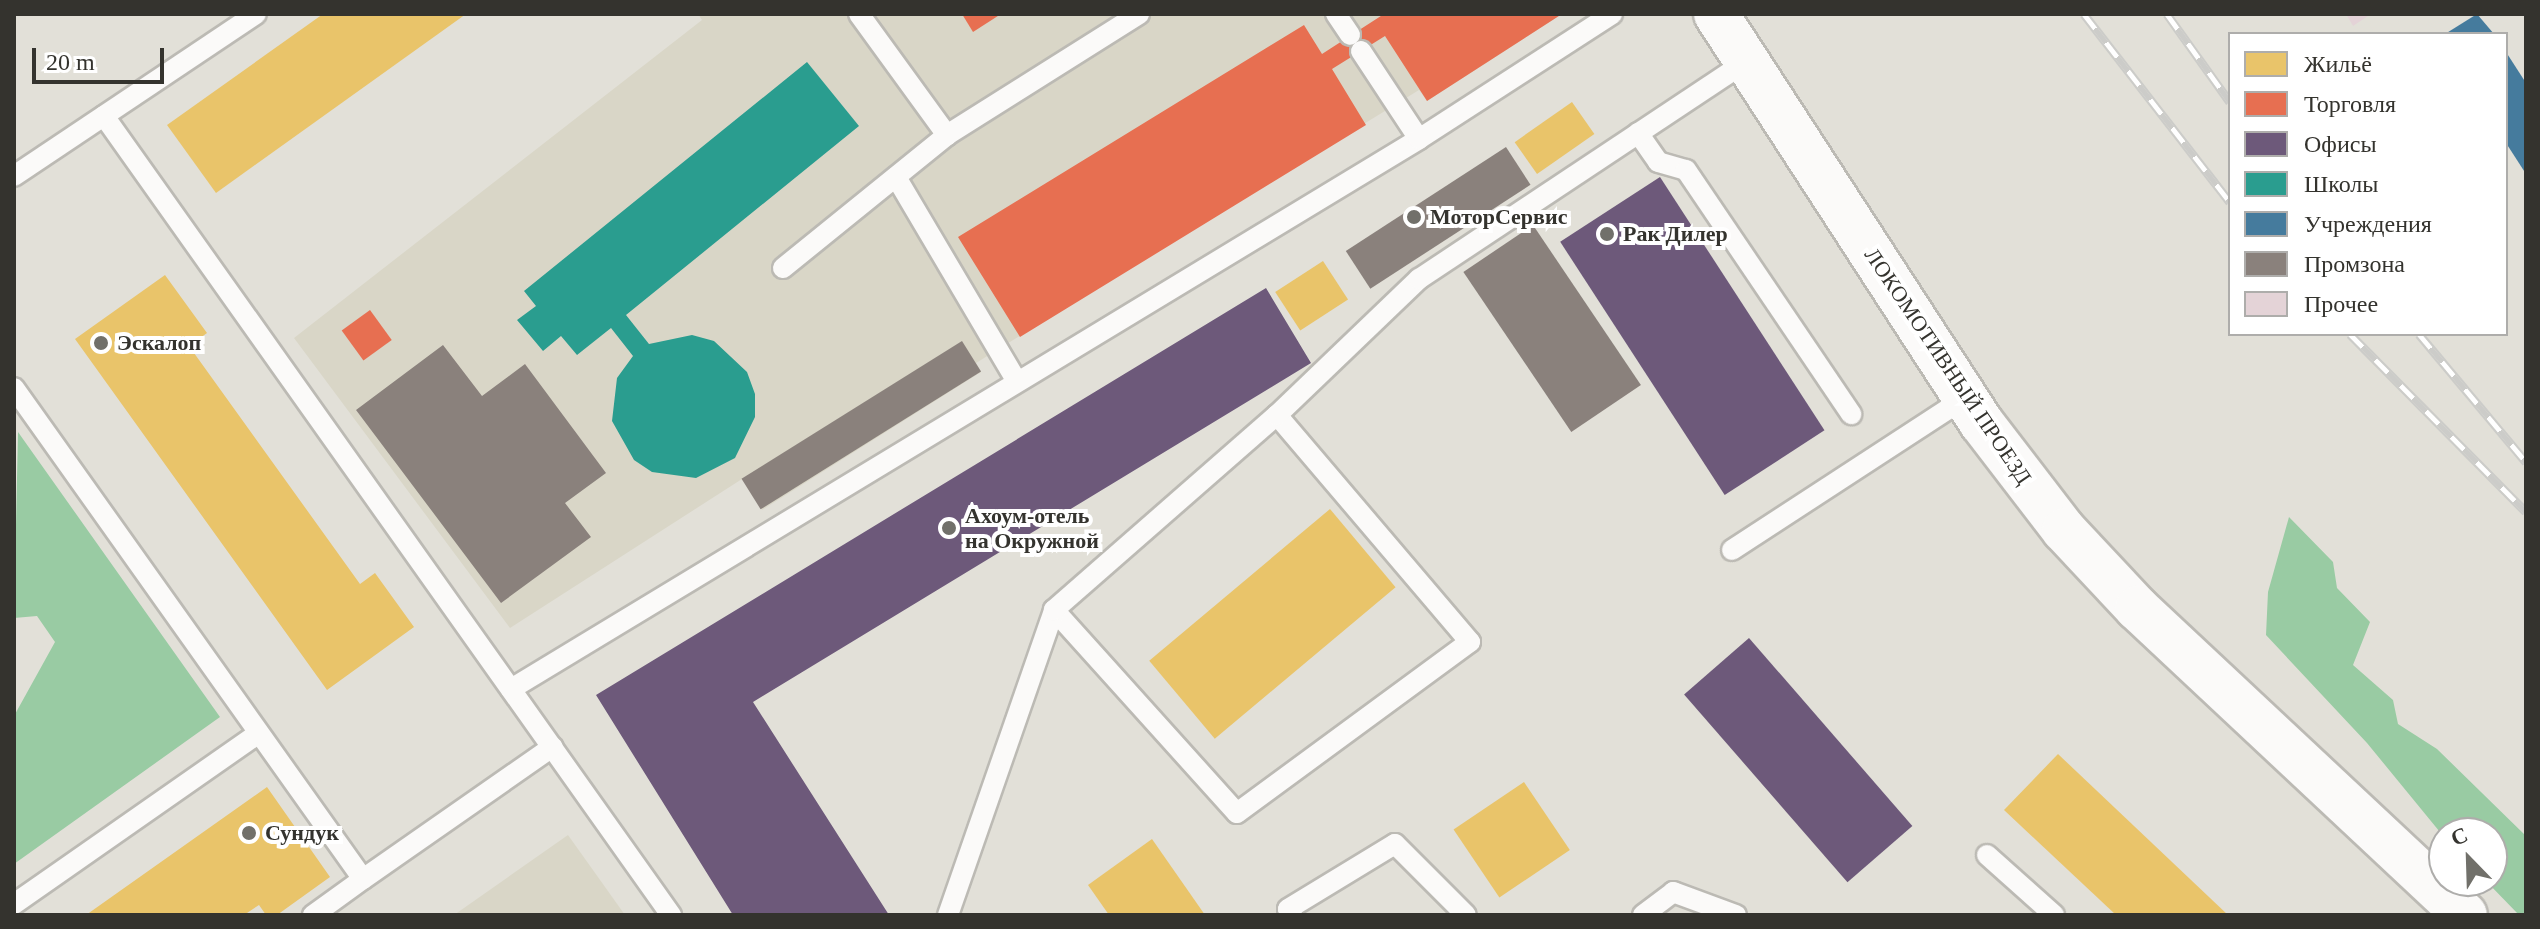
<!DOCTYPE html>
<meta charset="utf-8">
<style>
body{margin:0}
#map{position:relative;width:2540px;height:929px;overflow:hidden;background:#e2e0d8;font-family:"Times New Roman",serif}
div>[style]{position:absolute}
.built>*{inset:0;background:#d9d6c7}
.forest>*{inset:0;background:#99cba3}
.homes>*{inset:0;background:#e9c46a;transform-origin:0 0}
.shops>*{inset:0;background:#e76f51;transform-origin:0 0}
.offices>*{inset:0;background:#6d597a;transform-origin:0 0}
.schools>*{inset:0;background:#2a9d8f}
.public>*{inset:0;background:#457b9d}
.industry>*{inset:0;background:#8a817c;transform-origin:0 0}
.building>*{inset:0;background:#e4d3d7}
.roads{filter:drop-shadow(2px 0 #bcbab4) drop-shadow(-2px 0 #bcbab4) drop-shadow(0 2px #bcbab4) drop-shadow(0 -2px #bcbab4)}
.service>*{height:20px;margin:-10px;padding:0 10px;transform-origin:10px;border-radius:10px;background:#fbfaf9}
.tertiary>*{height:44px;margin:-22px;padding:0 22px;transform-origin:22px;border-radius:22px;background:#fbfaf9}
.rail>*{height:9px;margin-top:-4.5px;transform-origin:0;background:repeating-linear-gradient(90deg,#fff 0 18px,#ccccc9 0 36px);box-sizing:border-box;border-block:2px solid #ccccc9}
.dots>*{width:22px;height:22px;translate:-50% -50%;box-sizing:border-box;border:4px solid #fff;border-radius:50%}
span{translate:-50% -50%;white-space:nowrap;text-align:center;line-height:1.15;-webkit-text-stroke:8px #fff;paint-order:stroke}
.poi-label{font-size:22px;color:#34332e;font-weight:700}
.left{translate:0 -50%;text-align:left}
.street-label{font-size:22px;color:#34332e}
.frame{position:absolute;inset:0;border:16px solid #34332e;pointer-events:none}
.legend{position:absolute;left:2228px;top:32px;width:280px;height:304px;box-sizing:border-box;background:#fff;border:2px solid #aeadab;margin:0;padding:10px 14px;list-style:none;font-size:24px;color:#34332e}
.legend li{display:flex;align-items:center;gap:16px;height:40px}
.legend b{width:40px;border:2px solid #aeadab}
.north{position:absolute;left:2428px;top:817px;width:80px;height:80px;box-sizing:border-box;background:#fff;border:2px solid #aeadab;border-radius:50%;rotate:337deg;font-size:22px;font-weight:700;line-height:32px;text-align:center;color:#34332e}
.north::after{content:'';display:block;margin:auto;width:28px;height:36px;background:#71706a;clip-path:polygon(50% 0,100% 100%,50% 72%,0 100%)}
.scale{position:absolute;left:32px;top:48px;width:132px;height:36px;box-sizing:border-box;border:4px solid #34332e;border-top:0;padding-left:10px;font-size:24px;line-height:28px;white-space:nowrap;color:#34332e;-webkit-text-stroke:6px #fff;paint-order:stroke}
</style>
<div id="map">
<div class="built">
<div style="clip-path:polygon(698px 14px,1562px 14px,1427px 101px,1419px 90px,976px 363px,981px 372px,762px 510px,742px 479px,510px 628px,294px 338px,702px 20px)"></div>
<div style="clip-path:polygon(568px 835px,625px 915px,454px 915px)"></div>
</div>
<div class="forest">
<div style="clip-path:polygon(18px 432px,220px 717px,14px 864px,14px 716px,55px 642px,37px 616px,14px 618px)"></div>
<div style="clip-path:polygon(2289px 517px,2333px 562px,2337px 588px,2370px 622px,2353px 665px,2393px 700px,2398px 724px,2437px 749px,2526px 836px,2526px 915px,2519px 915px,2486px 881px,2492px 881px,2492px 833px,2444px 833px,2444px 837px,2367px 743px,2266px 635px,2268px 592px)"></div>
</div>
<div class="homes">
<div style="clip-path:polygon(323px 14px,466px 14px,216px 193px,167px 125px)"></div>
<div style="left:1572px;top:102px;width:39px;height:70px;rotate:55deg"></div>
<div style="left:1323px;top:261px;width:46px;height:57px;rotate:57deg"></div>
<div style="clip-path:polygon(165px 275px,207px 333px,189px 346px,360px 584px,375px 573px,414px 627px,327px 690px,75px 339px)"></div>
<div style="left:1330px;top:509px;width:102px;height:236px;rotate:50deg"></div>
<div style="clip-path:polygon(2058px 754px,2228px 915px,2116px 915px,2004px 810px)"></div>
<div style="left:1524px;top:782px;width:82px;height:85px;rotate:56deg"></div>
<div style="clip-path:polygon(267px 787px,330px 877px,277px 915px,266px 915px,259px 905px,244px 915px,86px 915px)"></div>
<div style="clip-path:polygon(1152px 839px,1205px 915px,1109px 915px,1088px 885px)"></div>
</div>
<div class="shops">
<div style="clip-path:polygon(962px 14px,1001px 14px,973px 32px)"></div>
<div style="clip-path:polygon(1384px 14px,1562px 14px,1427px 101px,1385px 36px,1332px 69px,1366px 125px,1020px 337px,958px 237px,1304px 25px,1322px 54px)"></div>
<div style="left:370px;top:310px;width:37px;height:35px;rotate:54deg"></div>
</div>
<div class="offices">
<div style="left:1660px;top:177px;width:302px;height:119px;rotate:57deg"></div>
<div style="clip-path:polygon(1266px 288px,1311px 363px,753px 702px,889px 915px,733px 915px,596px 695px)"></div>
<div style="left:1749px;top:638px;width:249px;height:86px;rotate:49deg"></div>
</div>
<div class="schools">
<div style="clip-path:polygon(807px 62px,859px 126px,626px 315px,649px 344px,692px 335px,714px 341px,747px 372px,755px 394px,755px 417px,735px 458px,696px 478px,652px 472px,634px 460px,612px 421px,617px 378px,633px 356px,611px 328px,577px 355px,561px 336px,543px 351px,517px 320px,536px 306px,524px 291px)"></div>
</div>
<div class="public">
<div style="clip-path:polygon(2477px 14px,2494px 34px,2445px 34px)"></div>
<div style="clip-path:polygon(2506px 52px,2526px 83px,2526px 174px,2506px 143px)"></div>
</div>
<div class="industry">
<div style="left:1506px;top:147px;width:45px;height:191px;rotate:57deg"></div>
<div style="left:1533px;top:225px;width:193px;height:84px;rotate:56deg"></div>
<div style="left:962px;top:341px;width:36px;height:260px;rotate:58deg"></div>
<div style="clip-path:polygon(443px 345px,482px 396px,525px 364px,606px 473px,565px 503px,591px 537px,501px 603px,356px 410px)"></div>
</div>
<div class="building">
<div style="clip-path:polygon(2346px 14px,2371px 14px,2353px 26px)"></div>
</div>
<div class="roads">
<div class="service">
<div style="left:859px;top:14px;width:150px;rotate:54deg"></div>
<div style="left:947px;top:135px;width:227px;rotate:-32.2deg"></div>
<div style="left:1336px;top:14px;width:25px;rotate:56deg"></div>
<div style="left:1361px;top:51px;width:105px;rotate:56.6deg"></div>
<div style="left:104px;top:116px;width:980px;rotate:54.64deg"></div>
<div style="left:1638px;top:133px;width:35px;rotate:55deg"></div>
<div style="left:1658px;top:162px;width:29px;rotate:16deg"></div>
<div style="left:1686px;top:170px;width:295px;rotate:55.9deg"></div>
<div style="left:14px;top:176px;width:291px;rotate:-33.8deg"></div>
<div style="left:896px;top:177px;width:236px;rotate:59.4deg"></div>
<div style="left:783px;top:268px;width:211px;rotate:-39deg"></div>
<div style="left:14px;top:388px;width:602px;rotate:54.6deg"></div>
<div style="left:363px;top:879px;width:62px;rotate:144.2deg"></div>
<div style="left:1732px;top:550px;width:278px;rotate:-33.1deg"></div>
<div style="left:1054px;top:610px;width:273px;rotate:48deg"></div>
<div style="left:1237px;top:813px;width:289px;rotate:-36.3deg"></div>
<div style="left:1470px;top:642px;width:298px;rotate:-130.4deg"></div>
<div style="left:511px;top:689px;width:1062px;rotate:-31.2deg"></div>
<div style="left:1419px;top:139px;width:230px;rotate:-32.9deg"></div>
<div style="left:1987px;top:855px;width:90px;rotate:41.8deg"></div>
<div style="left:363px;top:879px;width:231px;rotate:-34.9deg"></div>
<div style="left:14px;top:904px;width:297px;rotate:-34.9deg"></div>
<div style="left:948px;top:915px;width:323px;rotate:-70.8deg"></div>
<div style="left:1054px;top:610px;width:296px;rotate:-41.2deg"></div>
<div style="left:1277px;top:415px;width:197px;rotate:-43.8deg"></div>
<div style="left:1419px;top:279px;width:394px;rotate:-33.6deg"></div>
<div style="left:1292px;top:915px;width:7px;rotate:-124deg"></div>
<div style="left:1288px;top:909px;width:125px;rotate:-31.3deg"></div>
<div style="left:1395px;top:844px;width:100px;rotate:45deg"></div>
<div style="left:1643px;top:915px;width:38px;rotate:-37deg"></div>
<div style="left:1673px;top:892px;width:67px;rotate:20.1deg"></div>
</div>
<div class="tertiary">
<div style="left:1716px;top:14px;width:487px;rotate:57deg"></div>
<div style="left:1981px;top:422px;width:136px;rotate:52.5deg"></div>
<div style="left:2064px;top:530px;width:107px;rotate:46.9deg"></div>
<div style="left:2137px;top:608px;width:449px;rotate:43.1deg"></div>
</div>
</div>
<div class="rail">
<div style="left:2084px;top:14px;width:238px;rotate:52.2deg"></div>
<div style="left:2167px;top:14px;width:108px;rotate:54.4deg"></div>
<div style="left:2350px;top:334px;width:250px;rotate:45.3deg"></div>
<div style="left:2419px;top:334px;width:167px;rotate:50.1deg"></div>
</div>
<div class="dots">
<div style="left:1414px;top:217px;background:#71706a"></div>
<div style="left:1607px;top:234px;background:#71706a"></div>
<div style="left:101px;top:343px;background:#71706a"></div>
<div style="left:949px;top:528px;background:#71706a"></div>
<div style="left:249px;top:833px;background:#71706a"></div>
</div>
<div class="poi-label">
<span class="left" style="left:1430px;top:217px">МоторСервис</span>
<span class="left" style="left:1623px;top:234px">Рак Дилер</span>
<span class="left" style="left:117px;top:343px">Эскалоп</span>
<span class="left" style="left:965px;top:528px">Ахоум-отель<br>на Окружной</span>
<span class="left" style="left:265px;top:833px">Сундук</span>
</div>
<div class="street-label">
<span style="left:1948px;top:366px;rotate:56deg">ЛОКОМОТИВНЫЙ ПРОЕЗД</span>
</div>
<div class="frame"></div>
<ul class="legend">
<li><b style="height:22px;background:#e9c46a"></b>Жильё</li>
<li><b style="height:22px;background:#e76f51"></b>Торговля</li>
<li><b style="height:22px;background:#6d597a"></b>Офисы</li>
<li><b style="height:22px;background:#2a9d8f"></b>Школы</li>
<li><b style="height:22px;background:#457b9d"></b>Учреждения</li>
<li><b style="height:22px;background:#8a817c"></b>Промзона</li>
<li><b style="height:22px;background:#e4d3d7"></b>Прочее</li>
</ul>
<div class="north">С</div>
<div class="scale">20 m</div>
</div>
